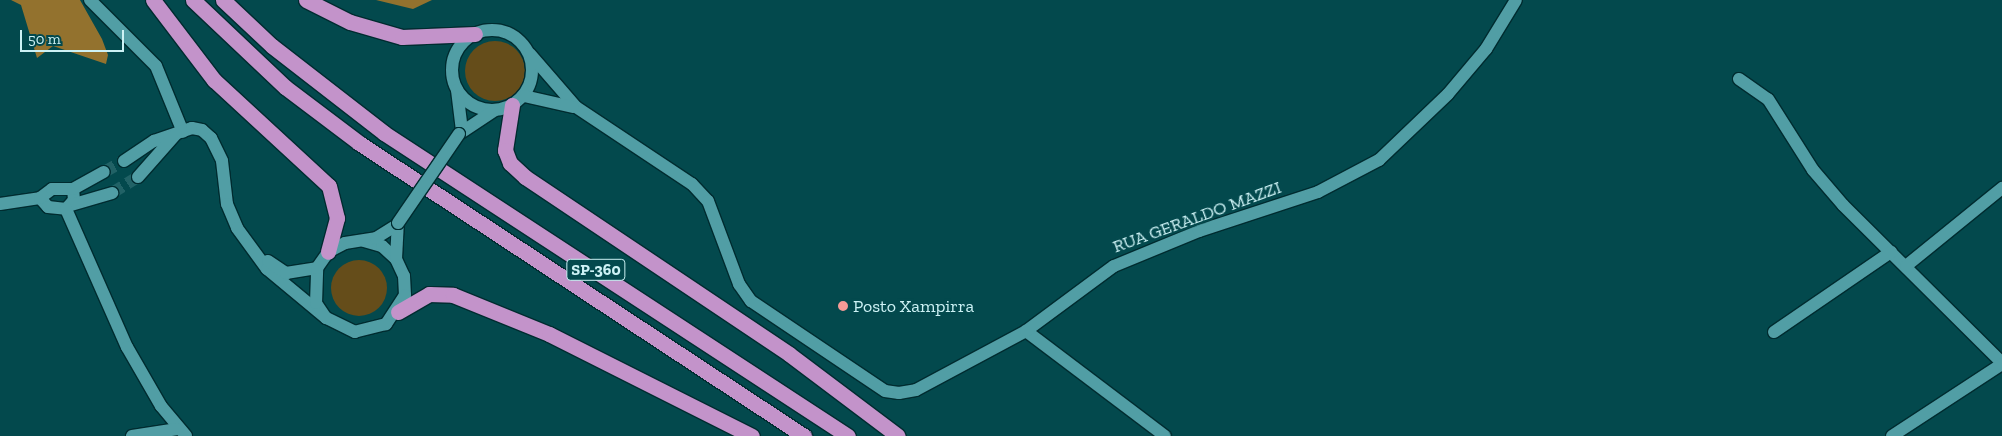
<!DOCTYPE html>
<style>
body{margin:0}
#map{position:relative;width:2002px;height:436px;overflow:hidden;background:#03494d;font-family:"Zilla Slab",serif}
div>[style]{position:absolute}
.green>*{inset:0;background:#654d1a}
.round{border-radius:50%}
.forest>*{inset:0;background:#93722e}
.minor-tunnel>*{height:12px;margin-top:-6px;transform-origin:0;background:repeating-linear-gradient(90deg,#216266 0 12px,transparent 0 18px)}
.roads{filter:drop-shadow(1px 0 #002c30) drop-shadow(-1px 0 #002c30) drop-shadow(0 1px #002c30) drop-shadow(0 -1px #002c30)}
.minor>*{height:12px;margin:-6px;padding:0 6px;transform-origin:6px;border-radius:6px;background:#519ea5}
.tertiary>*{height:12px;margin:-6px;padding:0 6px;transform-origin:6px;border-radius:6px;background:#519ea5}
.tertiary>.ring{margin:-6px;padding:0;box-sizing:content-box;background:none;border:12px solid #519ea5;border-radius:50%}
.motorway>*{height:15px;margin:-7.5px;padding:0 7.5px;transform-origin:7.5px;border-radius:7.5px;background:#c393ca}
.bridges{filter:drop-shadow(1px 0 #002c30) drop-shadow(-1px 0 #002c30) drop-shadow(0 1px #002c30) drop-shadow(0 -1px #002c30)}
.tertiary-bridge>*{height:12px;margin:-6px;padding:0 6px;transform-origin:6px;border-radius:6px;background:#519ea5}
.dots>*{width:14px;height:14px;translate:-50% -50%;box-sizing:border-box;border:2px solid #03494d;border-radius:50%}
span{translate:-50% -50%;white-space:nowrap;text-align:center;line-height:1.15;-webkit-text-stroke:4.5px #03494d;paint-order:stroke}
.shield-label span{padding:1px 4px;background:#03494d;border:1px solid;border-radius:4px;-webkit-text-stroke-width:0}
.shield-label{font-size:16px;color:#cdf2f5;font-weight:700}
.street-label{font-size:18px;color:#cdf2f5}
.poi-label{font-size:18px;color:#cdf2f5}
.left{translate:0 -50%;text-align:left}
.scale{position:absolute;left:20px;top:30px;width:104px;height:22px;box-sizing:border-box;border:2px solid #cdf2f5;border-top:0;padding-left:6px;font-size:15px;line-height:18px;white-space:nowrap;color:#cdf2f5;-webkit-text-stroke:4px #03494d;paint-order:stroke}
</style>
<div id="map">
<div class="green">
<div class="round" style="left:465px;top:41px;width:60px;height:60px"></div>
<div class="round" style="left:331px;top:260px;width:56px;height:56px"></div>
</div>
<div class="forest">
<div style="clip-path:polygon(11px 0,80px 0,102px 39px,108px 55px,106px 64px,53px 46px,37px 58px,21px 5px)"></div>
<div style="clip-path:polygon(376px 0,432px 0,413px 9px)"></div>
</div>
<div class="minor-tunnel">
<div style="left:104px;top:172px;width:23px;rotate:-29deg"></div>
<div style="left:112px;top:193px;width:31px;rotate:-32deg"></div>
</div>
<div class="roads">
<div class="minor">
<div style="left:90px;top:0;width:93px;rotate:45deg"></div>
<div style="left:156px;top:66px;width:71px;rotate:67.8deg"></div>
<div style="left:1739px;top:79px;width:35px;rotate:35deg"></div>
<div style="left:1768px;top:99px;width:84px;rotate:57.6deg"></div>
<div style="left:1813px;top:170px;width:46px;rotate:49.4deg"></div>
<div style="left:1843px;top:205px;width:224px;rotate:44.8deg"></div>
<div style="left:124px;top:161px;width:36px;rotate:-34deg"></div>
<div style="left:154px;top:141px;width:40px;rotate:-18.9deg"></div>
<div style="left:192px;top:128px;width:10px;rotate:11deg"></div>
<div style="left:202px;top:130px;width:12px;rotate:42deg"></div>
<div style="left:211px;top:138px;width:25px;rotate:64deg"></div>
<div style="left:222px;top:161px;width:43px;rotate:83.4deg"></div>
<div style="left:227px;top:204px;width:26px;rotate:67deg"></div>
<div style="left:237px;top:228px;width:51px;rotate:53.8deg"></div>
<div style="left:267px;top:269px;width:77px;rotate:39.7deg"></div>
<div style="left:138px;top:177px;width:57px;rotate:-48.5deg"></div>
<div style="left:40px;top:198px;width:12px;rotate:48deg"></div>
<div style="left:48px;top:207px;width:18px;rotate:6deg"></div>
<div style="left:66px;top:209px;width:12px;rotate:-48deg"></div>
<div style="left:74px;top:200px;width:11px;rotate:-95deg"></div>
<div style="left:0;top:204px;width:40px;rotate:-8.5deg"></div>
<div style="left:40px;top:198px;width:15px;rotate:-37deg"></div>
<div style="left:52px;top:189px;width:21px"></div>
<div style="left:73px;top:189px;width:35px;rotate:-29deg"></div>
<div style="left:71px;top:205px;width:43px;rotate:-16.3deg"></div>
<div style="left:66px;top:209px;width:151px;rotate:66.2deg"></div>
<div style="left:127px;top:347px;width:68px;rotate:60deg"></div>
<div style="left:161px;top:406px;width:39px;rotate:50deg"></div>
<div style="left:268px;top:261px;width:22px;rotate:34deg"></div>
<div style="left:286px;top:273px;width:31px;rotate:-9deg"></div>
<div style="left:1906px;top:266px;width:124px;rotate:-39.1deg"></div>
<div style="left:1026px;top:331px;width:174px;rotate:37.1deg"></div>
<div style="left:1774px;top:332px;width:142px;rotate:-34.4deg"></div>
<div style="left:132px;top:436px;width:46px;rotate:-8.8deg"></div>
</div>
<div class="tertiary">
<div class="ring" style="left:452px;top:30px;width:68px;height:68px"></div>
<div style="left:530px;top:54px;width:70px;rotate:49deg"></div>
<div style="left:576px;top:107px;width:139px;rotate:33.6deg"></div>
<div style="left:692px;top:184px;width:23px;rotate:47deg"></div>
<div style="left:708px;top:201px;width:89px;rotate:69.5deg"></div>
<div style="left:739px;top:284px;width:21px;rotate:55deg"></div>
<div style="left:751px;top:301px;width:161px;rotate:33.9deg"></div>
<div style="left:885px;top:391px;width:14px;rotate:8deg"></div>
<div style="left:899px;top:393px;width:17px;rotate:-10deg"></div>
<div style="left:916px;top:390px;width:125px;rotate:-28.2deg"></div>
<div style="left:1026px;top:331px;width:109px;rotate:-36.5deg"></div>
<div style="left:1114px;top:266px;width:92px;rotate:-22.4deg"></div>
<div style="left:1199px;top:231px;width:125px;rotate:-18.1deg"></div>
<div style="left:1318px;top:192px;width:69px;rotate:-27.7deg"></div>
<div style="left:1379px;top:160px;width:95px;rotate:-43.7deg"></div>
<div style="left:1448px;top:94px;width:59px;rotate:-49.8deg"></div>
<div style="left:1486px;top:49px;width:57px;rotate:-58.5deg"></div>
<div style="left:457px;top:90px;width:39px;rotate:83deg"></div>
<div style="left:524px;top:96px;width:50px;rotate:12.7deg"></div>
<div style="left:459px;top:134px;width:43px;rotate:-33.7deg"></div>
<div style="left:364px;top:241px;width:19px;rotate:16deg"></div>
<div style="left:382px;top:246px;width:19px;rotate:43deg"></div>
<div style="left:396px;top:259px;width:19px;rotate:65deg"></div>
<div style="left:404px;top:276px;width:19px;rotate:87deg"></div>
<div style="left:405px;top:295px;width:35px;rotate:123deg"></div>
<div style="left:386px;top:324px;width:32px;rotate:166deg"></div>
<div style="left:355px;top:332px;width:32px;rotate:-154deg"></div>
<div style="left:326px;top:318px;width:18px;rotate:-124deg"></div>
<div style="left:316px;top:303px;width:35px;rotate:-88deg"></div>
<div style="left:317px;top:268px;width:19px;rotate:-55deg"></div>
<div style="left:328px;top:252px;width:19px;rotate:-28deg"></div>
<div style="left:345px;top:243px;width:31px;rotate:-9deg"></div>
<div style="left:376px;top:238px;width:25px;rotate:-32deg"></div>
<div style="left:396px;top:259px;width:36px;rotate:-87deg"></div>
<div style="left:1892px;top:436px;width:131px;rotate:-33.2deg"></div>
</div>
<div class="motorway">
<div style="left:153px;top:0;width:101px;rotate:52.7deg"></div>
<div style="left:214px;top:80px;width:156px;rotate:42.7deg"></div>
<div style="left:329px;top:186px;width:33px;rotate:76deg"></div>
<div style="left:337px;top:218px;width:35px;rotate:105deg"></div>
<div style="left:193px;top:0;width:127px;rotate:43.4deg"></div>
<div style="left:285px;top:87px;width:93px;rotate:37.1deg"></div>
<div style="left:359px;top:143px;width:533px;rotate:33.36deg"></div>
<div style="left:223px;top:0;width:67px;rotate:43.2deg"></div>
<div style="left:272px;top:46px;width:142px;rotate:37.8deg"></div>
<div style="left:384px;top:133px;width:554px;rotate:33.15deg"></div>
<div style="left:306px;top:0;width:49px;rotate:26.6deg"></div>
<div style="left:350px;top:22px;width:54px;rotate:16.1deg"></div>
<div style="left:402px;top:37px;width:73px;rotate:-2.4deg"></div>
<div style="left:512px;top:105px;width:46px;rotate:98.8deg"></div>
<div style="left:505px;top:150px;width:14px;rotate:69deg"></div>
<div style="left:510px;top:163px;width:21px;rotate:43deg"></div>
<div style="left:525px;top:177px;width:318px;rotate:33.8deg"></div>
<div style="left:789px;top:354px;width:136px;rotate:37deg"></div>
<div style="left:398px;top:312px;width:36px;rotate:-30deg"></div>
<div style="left:429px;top:294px;width:24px;rotate:2deg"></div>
<div style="left:453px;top:295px;width:104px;rotate:22.1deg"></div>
<div style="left:549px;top:334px;width:227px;rotate:26.7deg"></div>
</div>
</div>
<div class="bridges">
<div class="tertiary-bridge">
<div style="left:398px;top:223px;width:108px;rotate:-55.6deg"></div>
</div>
</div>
<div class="dots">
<div style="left:843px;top:306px;background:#f59b97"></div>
</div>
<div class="shield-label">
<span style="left:596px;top:270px">SP-360</span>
</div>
<div class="street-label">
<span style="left:1197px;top:217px;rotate:-20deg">RUA GERALDO MAZZI</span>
</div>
<div class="poi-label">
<span class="left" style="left:853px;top:306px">Posto Xampirra</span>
</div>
<div class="scale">50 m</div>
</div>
